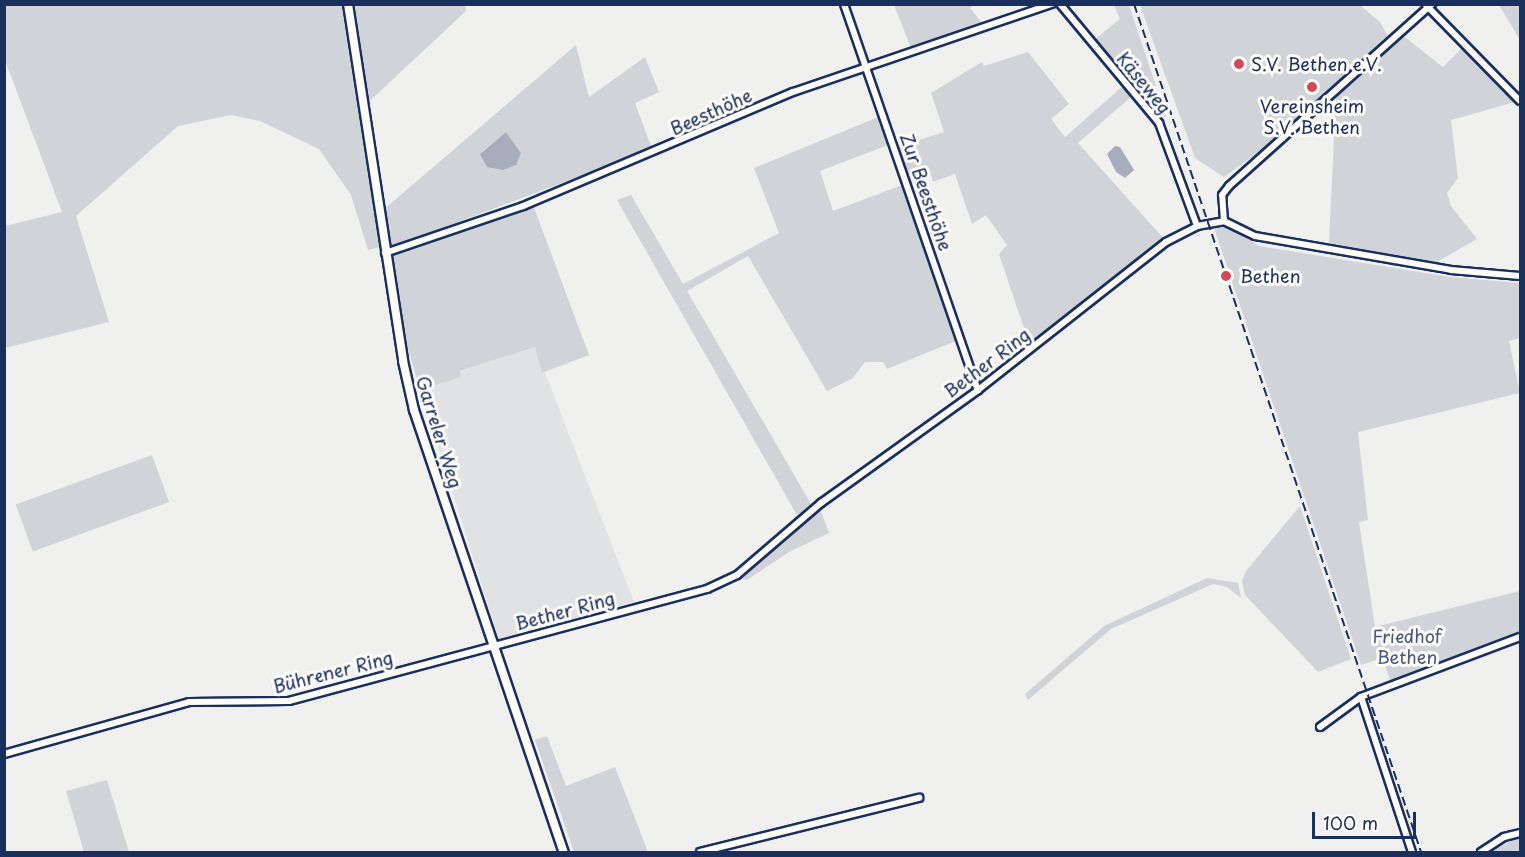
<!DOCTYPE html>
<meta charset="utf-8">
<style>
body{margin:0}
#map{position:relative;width:1525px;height:857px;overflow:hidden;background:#f0f0ee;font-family:"Playpen Sans",sans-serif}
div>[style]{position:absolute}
.built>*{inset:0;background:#e0e2e3}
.green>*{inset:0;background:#d0d3d8;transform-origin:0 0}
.water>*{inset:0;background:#a7adbd}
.roads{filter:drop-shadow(2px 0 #1b2f5e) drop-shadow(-2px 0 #1b2f5e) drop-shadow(0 2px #1b2f5e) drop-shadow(0 -2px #1b2f5e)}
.minor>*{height:6px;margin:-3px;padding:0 3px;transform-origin:3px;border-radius:3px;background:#fdfcf7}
.tertiary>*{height:8px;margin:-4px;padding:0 4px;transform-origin:4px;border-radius:4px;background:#fdfcf7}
.rail>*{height:2px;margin-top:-1px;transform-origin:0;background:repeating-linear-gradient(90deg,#1b2f5e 0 9px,transparent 0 13.5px)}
.dots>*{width:16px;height:16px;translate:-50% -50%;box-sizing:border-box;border:3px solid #fdfcf7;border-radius:50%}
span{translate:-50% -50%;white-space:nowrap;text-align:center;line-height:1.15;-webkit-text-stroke:6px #fdfcf7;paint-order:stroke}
.poi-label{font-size:18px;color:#1b2f5e}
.left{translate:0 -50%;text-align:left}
.street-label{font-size:18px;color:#1b2f5e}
.park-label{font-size:18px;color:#48587c}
.frame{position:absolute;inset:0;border:6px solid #1b2f5e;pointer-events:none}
.scale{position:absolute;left:1312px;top:812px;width:104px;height:27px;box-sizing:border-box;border:3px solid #1b2f5e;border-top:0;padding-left:8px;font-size:18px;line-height:21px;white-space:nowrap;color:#1b2f5e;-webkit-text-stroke:4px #fdfcf7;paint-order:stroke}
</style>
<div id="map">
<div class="built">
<div style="clip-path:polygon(535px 347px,634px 602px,499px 639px,420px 390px,461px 377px,459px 372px)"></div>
</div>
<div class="green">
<div style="clip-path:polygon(465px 4px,466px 11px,360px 110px,381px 247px,368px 250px,351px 195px,319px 149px,260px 121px,231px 115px,178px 126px,76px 216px,109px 322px,5px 348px,5px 226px,62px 212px,5px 60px,5px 5px)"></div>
<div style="clip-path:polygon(894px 5px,974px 5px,970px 8px,983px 24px,911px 48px)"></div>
<div style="clip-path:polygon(1114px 5px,1129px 5px,1166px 116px,1161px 119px,1094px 40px,1120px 19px)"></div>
<div style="clip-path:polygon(1140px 5px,1360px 5px,1380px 22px,1389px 38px,1271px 143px,1224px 177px,1195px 158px)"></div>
<div style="clip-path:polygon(1499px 5px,1520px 5px,1520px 40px)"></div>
<div style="clip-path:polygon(1402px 35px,1443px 67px,1462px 48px,1515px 102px,1451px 120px,1458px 178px,1447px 193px,1451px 206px,1477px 239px,1435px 263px,1329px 243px,1336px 96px)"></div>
<div style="clip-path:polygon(evenodd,576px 45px,589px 97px,645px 57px,659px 92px,635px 103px,652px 149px,389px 248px,383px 210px,576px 45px,506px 132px,521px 153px,480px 154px,484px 150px,506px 132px)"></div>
<div style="clip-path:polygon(1028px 52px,1069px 104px,1051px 119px,1065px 137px,1124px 85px,1133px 95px,1078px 143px,1165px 240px,1030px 346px,999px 254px,1007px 245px,986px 215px,972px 224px,955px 174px,933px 182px,930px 172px,908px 181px,897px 147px,944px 132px,931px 93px,982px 62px,984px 66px)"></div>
<div style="clip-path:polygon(881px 116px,891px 144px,820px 171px,833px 211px,905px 184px,958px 340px,887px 369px,883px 362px,865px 362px,853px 378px,827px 391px,748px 256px,687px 291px,811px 504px,797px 515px,617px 200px,631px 195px,683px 284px,779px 233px,754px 168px)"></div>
<div style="clip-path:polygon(533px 205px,589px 355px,542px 373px,535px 347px,460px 371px,461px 377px,420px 390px,405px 338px,392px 255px)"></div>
<div style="clip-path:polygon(1225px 224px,1259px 246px,1450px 277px,1520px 283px,1520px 338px,1509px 341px,1520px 393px,1358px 432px,1368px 520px,1359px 522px,1375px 627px,1520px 591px,1520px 633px,1391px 683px,1382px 658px,1361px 665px,1213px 225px)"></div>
<div style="left:152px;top:455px;width:50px;height:145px;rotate:70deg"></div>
<div style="clip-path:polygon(1300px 506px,1351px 659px,1318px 672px,1245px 595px,1242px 581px,1246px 571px)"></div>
<div style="clip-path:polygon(820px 509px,829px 533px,789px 552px,747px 580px,737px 577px)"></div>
<div style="clip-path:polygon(1207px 578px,1238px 583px,1241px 598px,1227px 587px,1213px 584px,1111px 629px,1028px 700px,1025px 694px,1104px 626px)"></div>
<div style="clip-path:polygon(547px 736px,566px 786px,615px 767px,648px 852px,574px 852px,535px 740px)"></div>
<div style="clip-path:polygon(107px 780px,129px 852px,84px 852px,66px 791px)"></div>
<div style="clip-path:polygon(1520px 838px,1520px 852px,1491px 852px,1515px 839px)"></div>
</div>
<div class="water">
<div style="clip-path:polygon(506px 132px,521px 153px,516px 165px,503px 170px,487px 167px,480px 154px)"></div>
<div style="clip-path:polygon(1115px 146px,1120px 147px,1134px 170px,1125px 178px,1116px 172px,1107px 154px)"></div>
</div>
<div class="roads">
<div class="minor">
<div style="left:844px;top:4px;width:409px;rotate:70.9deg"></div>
<div style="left:1060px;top:4px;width:155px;rotate:50.2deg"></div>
<div style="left:1159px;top:123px;width:110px;rotate:69.7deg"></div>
<div style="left:1426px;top:5px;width:134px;rotate:45.6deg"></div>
<div style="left:1224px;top:221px;width:26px;rotate:-94deg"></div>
<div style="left:1222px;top:195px;width:11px;rotate:-52deg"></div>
<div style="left:1229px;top:186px;width:273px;rotate:-41.9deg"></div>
<div style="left:385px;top:253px;width:146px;rotate:-18.8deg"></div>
<div style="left:523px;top:206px;width:293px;rotate:-22.9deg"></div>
<div style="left:793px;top:92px;width:274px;rotate:-18.8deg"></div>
<div style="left:1361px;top:697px;width:163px;rotate:71.8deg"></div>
<div style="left:1320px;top:727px;width:51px;rotate:-36.2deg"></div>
<div style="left:1361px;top:697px;width:170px;rotate:-20.7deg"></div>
<div style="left:4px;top:754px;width:192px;rotate:-15.7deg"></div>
<div style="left:189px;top:702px;width:100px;rotate:-0.6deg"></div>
<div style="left:289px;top:701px;width:433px;rotate:-15deg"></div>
<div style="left:707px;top:589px;width:33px;rotate:-25deg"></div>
<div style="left:737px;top:575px;width:111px;rotate:-40.6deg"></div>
<div style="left:821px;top:503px;width:193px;rotate:-35.7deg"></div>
<div style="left:978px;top:390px;width:239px;rotate:-38.2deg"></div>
<div style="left:1166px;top:242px;width:35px;rotate:-27deg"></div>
<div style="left:1197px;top:226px;width:27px;rotate:-10deg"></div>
<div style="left:1224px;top:221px;width:34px;rotate:26deg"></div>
<div style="left:1255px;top:236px;width:199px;rotate:9.8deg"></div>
<div style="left:1451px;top:270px;width:69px;rotate:5deg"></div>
<div style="left:700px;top:852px;width:226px;rotate:-13.9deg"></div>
<div style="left:1481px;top:852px;width:27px;rotate:-33deg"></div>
<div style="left:1504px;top:837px;width:16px;rotate:-14deg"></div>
</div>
<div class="tertiary">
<div style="left:348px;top:4px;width:361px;rotate:81.2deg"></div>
<div style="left:403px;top:361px;width:50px;rotate:77.3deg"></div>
<div style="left:414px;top:410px;width:467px;rotate:71.3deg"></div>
</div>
</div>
<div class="rail">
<div style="left:1134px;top:4px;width:895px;rotate:71.3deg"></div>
</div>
<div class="dots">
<div style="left:1239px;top:64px;background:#d1495b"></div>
<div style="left:1312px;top:87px;background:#d1495b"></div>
<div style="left:1226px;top:276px;background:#d1495b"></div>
</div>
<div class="poi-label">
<span class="left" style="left:1251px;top:64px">S.V. Bethen e.V.</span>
<span style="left:1312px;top:117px">Vereinsheim<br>S.V. Bethen</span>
<span class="left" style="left:1240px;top:276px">Bethen</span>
</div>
<div class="street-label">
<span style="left:1144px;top:83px;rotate:51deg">Käseweg</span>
<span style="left:711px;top:112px;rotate:-24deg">Beesthöhe</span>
<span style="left:926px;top:192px;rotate:71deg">Zur Beesthöhe</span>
<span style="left:987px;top:363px;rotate:-37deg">Bether Ring</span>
<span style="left:439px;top:432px;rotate:73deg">Garreler Weg</span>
<span style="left:565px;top:611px;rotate:-15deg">Bether Ring</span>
<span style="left:333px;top:672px;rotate:-14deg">Bührener Ring</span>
</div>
<div class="park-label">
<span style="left:1407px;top:647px">Friedhof<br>Bethen</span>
</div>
<div class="frame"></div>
<div class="scale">100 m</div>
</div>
